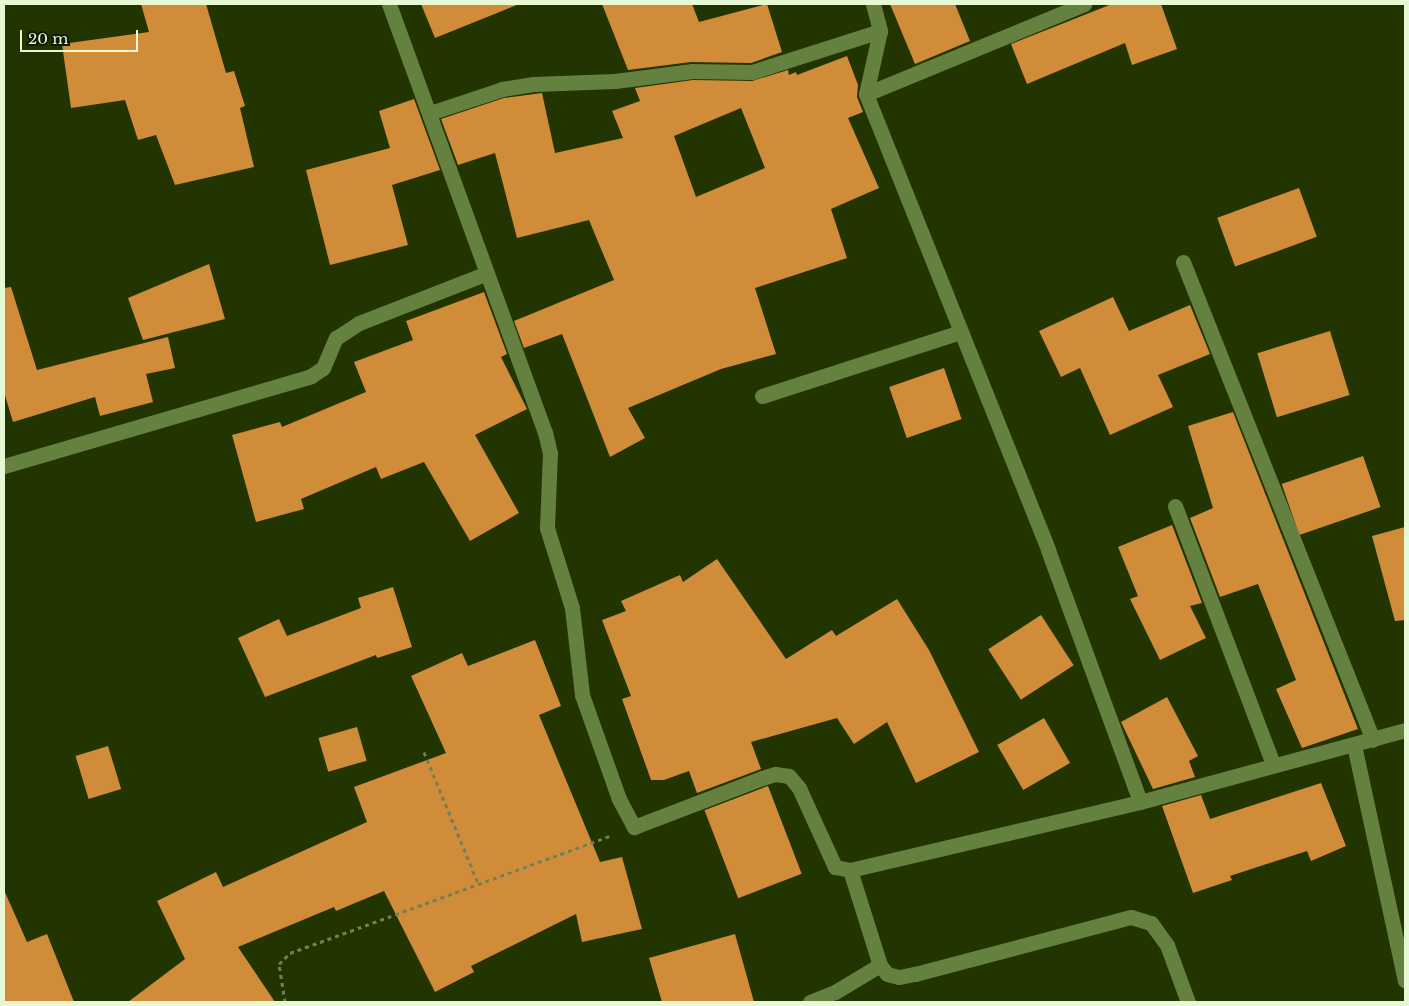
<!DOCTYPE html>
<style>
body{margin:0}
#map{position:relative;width:1409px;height:1006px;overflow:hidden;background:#223501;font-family:"Libre Baskerville",serif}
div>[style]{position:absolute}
.building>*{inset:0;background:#d08c38;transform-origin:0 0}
.path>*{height:3px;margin-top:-1.5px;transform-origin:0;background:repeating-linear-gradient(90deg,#6f8154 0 4px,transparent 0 8px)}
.street>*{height:15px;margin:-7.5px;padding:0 7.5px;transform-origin:7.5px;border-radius:7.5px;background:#658140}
span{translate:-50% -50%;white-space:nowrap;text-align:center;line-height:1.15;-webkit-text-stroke:5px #0f1a02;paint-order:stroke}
.frame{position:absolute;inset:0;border:5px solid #e7f8d5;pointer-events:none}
.scale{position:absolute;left:20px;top:30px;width:118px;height:22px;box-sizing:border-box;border:2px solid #e7f8d5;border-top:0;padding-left:6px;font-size:15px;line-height:18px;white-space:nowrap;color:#e7f8d5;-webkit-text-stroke:4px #0f1a02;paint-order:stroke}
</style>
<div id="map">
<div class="building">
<div style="clip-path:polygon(141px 4px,206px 4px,226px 73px,234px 71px,245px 106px,240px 108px,254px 167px,175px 185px,156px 135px,138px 140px,125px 100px,71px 108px,62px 44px,149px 32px)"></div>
<div style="clip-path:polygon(421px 4px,516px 4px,517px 5px,435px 38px)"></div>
<div style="clip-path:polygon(602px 4px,692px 4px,699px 22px,767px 4px,782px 52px,751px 63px,691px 62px,628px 70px)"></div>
<div style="clip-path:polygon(890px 4px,955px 4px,970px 41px,915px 64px)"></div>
<div style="clip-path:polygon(1112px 4px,1161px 4px,1177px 49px,1132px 65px,1125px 43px,1027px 84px,1011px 44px)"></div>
<div style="clip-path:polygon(evenodd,847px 56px,858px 85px,857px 97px,863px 112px,848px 118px,879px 188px,831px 209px,847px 258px,755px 288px,776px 354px,721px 369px,628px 408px,645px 438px,610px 457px,562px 334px,524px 348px,514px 321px,614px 280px,589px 220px,517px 238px,495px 153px,458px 165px,441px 119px,504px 98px,542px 93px,555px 153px,623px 138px,612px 111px,640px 101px,635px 88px,693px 80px,752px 81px,788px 70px,789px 75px,796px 72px,797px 75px,847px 56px,741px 108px,765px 168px,696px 197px,674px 136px,741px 108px)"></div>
<div style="clip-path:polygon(414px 99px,440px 170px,392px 185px,408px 245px,330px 265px,306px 170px,390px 148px,379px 111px)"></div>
<div style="left:1299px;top:188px;width:52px;height:87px;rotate:70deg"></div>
<div style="clip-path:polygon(209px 264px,225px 319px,143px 340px,128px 298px)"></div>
<div style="clip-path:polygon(11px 287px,37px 370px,168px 337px,175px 368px,146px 374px,153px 402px,100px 416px,95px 397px,13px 422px,4px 392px,4px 288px)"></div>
<div style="clip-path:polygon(484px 292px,507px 354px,501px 357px,527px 409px,475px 435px,519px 513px,470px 541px,424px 462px,381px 479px,376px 467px,301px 499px,304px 509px,256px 522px,232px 435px,280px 422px,282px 427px,366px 392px,354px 362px,413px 340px,406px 321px)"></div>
<div style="clip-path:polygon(1113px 297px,1129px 331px,1190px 305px,1210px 354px,1158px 375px,1173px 407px,1110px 435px,1080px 368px,1061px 377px,1039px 331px)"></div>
<div style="left:1330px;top:331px;width:67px;height:76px;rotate:73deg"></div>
<div style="left:944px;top:368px;width:54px;height:58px;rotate:71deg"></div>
<div style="clip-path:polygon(1233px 412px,1358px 729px,1302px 748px,1276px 689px,1296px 680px,1258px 584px,1220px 597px,1190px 518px,1213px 508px,1188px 426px)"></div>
<div style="left:1363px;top:456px;width:54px;height:86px;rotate:71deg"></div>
<div style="clip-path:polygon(1172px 525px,1202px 603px,1190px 606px,1206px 638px,1160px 660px,1130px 599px,1138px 596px,1118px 547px)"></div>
<div style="clip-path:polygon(1405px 527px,1405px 620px,1395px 621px,1372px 536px)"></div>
<div style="clip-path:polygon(717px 559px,786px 659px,832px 630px,836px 636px,897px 599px,929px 650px,979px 752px,916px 783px,887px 722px,854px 744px,837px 718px,751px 742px,761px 769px,697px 793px,689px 771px,664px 780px,651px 780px,622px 699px,631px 696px,602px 620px,626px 611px,621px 601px,680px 575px,683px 582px)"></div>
<div style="clip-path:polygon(393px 587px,412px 647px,377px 658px,376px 655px,265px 697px,238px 638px,279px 619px,287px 636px,361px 608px,358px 598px)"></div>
<div style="left:1041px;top:615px;width:60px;height:63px;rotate:57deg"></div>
<div style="clip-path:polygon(535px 640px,561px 706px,539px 715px,600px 862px,622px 857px,642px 929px,582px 942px,576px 914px,471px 966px,474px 972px,435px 992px,384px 891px,336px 911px,334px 907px,238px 947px,275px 1002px,128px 1002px,185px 959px,157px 901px,216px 872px,223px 887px,367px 822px,354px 787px,446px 753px,411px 676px,462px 653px,468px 666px)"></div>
<div style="clip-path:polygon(1167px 697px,1198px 756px,1189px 761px,1195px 777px,1153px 789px,1121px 722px)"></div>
<div style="left:1044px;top:718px;width:52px;height:54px;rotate:60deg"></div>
<div style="left:357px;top:727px;width:35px;height:40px;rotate:74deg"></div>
<div style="left:108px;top:746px;width:45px;height:34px;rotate:73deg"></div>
<div style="clip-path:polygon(1321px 783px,1346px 846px,1311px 861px,1307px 851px,1230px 876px,1232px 880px,1193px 893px,1162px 806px,1201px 795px,1210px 819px)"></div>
<div style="left:768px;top:786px;width:94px;height:68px;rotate:69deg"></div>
<div style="clip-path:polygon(4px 890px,27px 942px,47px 934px,74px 1002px,4px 1002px)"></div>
<div style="clip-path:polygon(735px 934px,754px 1002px,662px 1002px,649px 958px)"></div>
</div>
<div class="path">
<div style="left:424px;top:752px;width:142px;rotate:67.6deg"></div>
<div style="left:285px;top:1002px;width:38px;rotate:-99deg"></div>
<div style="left:279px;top:964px;width:16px;rotate:-45deg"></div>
<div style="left:290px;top:953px;width:340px;rotate:-20.1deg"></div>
</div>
<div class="street">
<div style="left:389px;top:4px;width:456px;rotate:70deg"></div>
<div style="left:545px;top:432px;width:22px;rotate:77deg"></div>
<div style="left:550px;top:453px;width:75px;rotate:92.3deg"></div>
<div style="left:547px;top:528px;width:84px;rotate:72.6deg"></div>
<div style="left:572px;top:608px;width:88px;rotate:83.4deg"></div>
<div style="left:582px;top:695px;width:110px;rotate:70.4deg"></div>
<div style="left:619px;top:799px;width:32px;rotate:62deg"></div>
<div style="left:634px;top:827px;width:137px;rotate:-20.9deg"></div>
<div style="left:762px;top:778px;width:14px;rotate:-17deg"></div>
<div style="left:775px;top:774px;width:14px;rotate:8deg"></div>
<div style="left:789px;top:776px;width:16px;rotate:50deg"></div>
<div style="left:799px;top:788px;width:87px;rotate:65.5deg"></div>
<div style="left:835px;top:867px;width:15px;rotate:11deg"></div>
<div style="left:850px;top:870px;width:298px;rotate:-13.2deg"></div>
<div style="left:1140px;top:802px;width:275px;rotate:-15.2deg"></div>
<div style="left:873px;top:4px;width:28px;rotate:75deg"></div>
<div style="left:880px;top:31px;width:65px;rotate:102.5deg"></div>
<div style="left:866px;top:94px;width:491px;rotate:68.2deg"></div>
<div style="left:1048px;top:550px;width:268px;rotate:69.9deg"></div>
<div style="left:866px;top:94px;width:236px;rotate:-22.4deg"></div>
<div style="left:430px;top:113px;width:76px;rotate:-18.4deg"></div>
<div style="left:502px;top:89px;width:32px;rotate:-9deg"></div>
<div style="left:534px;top:84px;width:81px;rotate:-2.1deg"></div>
<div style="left:615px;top:81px;width:78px;rotate:-7.4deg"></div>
<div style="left:692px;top:71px;width:60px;rotate:1deg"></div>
<div style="left:752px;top:72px;width:134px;rotate:-17.8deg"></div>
<div style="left:1183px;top:262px;width:514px;rotate:68.32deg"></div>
<div style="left:762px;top:396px;width:208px;rotate:-17.9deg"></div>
<div style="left:4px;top:466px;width:320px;rotate:-16.3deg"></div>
<div style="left:311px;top:376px;width:14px;rotate:-34deg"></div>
<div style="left:323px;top:368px;width:33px;rotate:-67deg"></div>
<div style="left:336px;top:338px;width:27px;rotate:-33deg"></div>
<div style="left:359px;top:323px;width:137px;rotate:-21.3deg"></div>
<div style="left:1175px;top:506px;width:276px;rotate:69.2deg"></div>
<div style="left:1354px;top:745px;width:241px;rotate:77.8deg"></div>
<div style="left:850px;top:870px;width:100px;rotate:72.5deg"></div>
<div style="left:880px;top:965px;width:11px;rotate:52deg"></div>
<div style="left:887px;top:974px;width:12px;rotate:14deg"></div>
<div style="left:899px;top:977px;width:16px;rotate:-11deg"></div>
<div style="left:915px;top:974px;width:223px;rotate:-14.8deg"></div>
<div style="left:1131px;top:917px;width:21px;rotate:17deg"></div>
<div style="left:1151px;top:923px;width:27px;rotate:54deg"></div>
<div style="left:1167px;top:945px;width:61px;rotate:69.8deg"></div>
<div style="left:810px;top:1002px;width:27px;rotate:-22deg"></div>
<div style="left:835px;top:992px;width:52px;rotate:-31deg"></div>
</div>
<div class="frame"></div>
<div class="scale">20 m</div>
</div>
